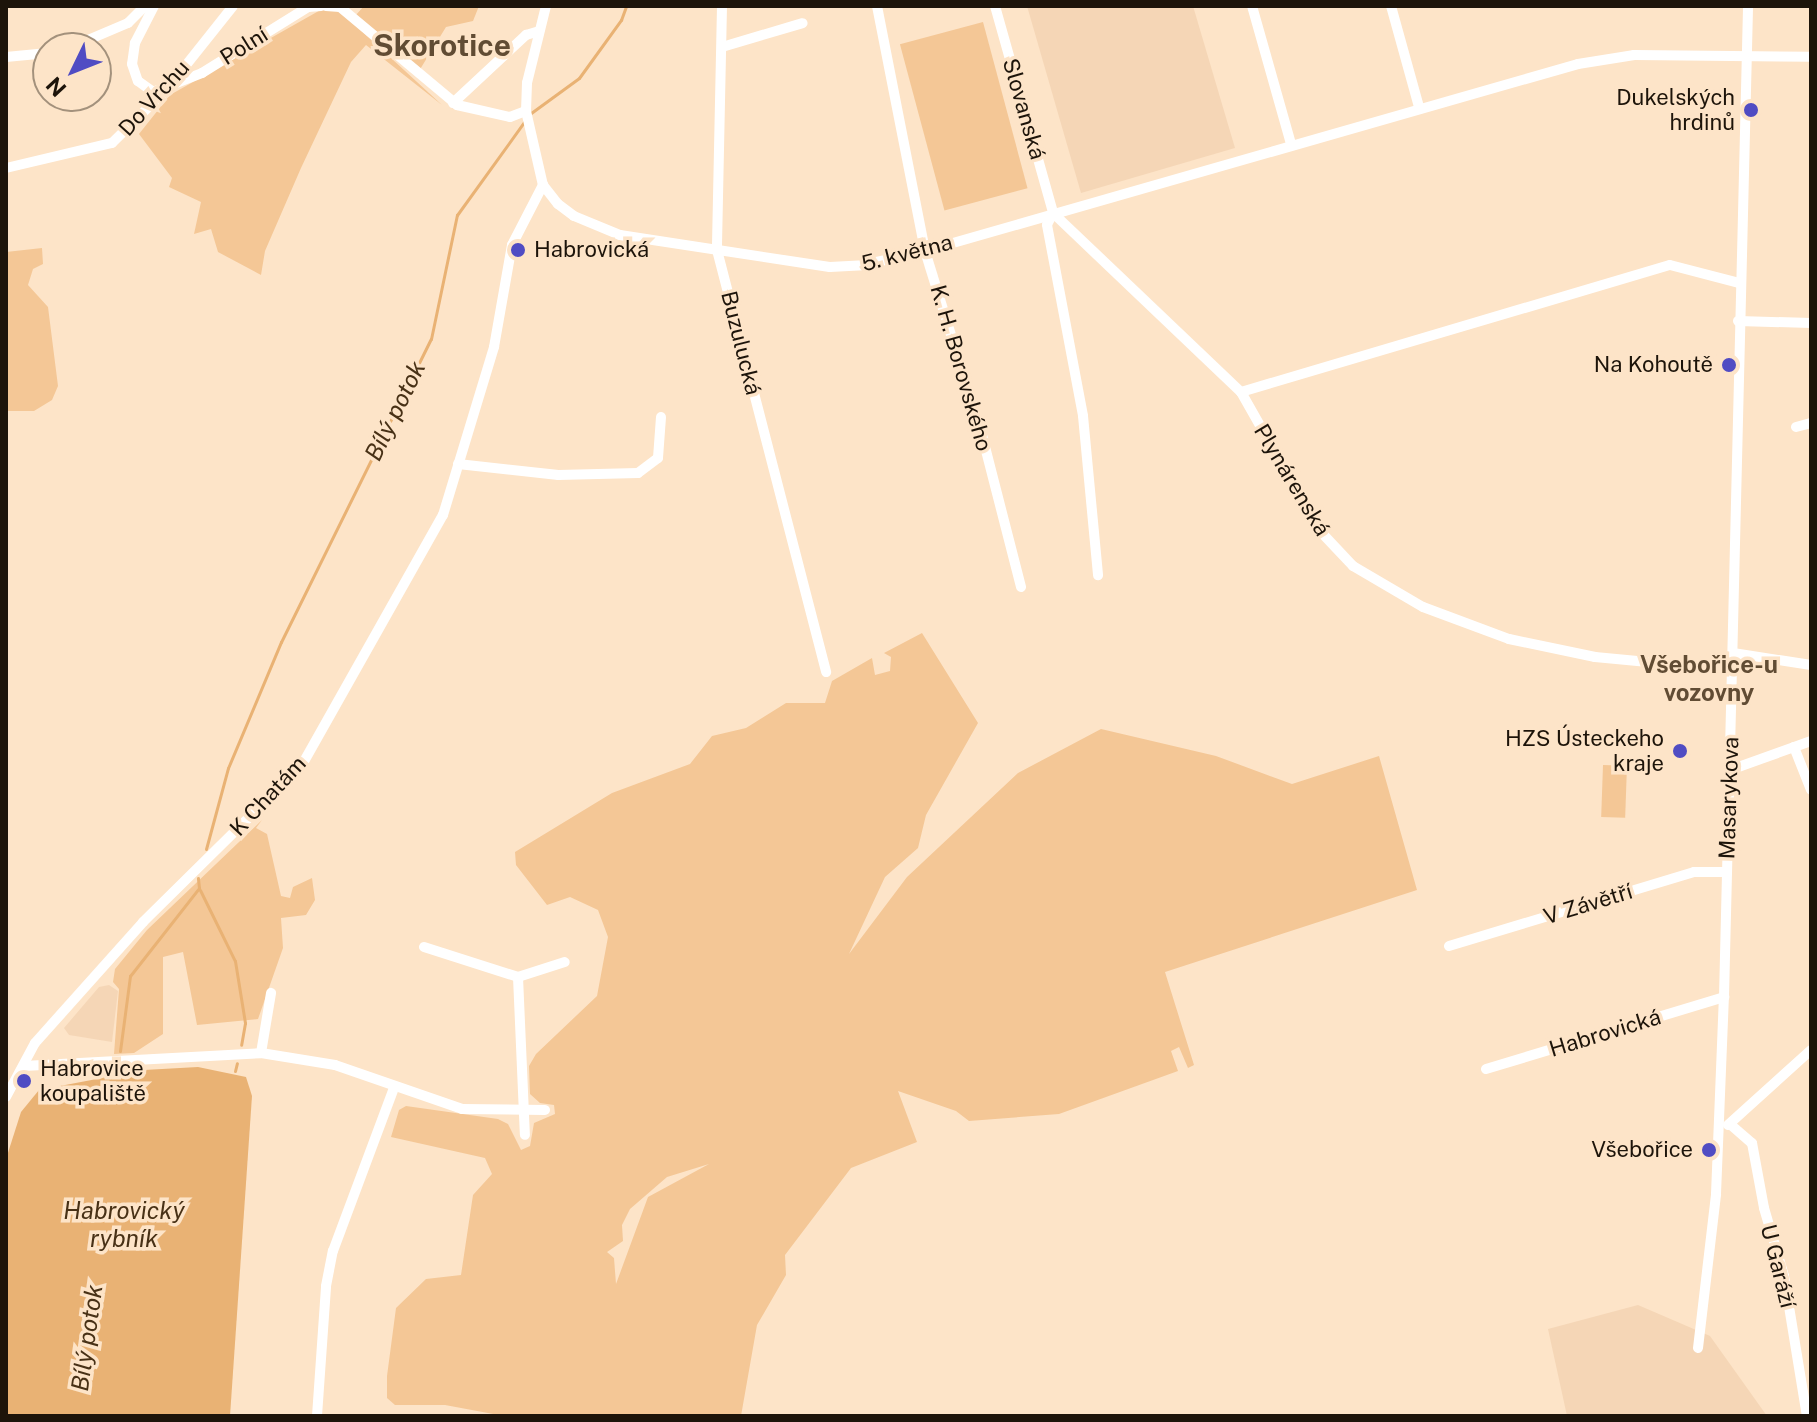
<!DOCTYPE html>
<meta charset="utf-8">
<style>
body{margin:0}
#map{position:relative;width:1817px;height:1422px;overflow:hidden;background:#fde4c8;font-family:"Public Sans",sans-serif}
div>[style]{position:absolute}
.built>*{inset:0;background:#f5d6b6}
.green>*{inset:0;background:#f4c796;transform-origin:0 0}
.water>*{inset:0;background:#e9b274}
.stream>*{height:3px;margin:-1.5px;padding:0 1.5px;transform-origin:1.5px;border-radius:1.5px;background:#e9b274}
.street>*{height:10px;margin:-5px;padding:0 5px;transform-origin:5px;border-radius:5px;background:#fff}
.dots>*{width:22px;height:22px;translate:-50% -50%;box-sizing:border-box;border:4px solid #fde4c8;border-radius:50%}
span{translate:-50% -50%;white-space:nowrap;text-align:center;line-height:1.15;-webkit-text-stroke:7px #fde4c8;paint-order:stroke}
.street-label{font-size:22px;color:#1d140a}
.poi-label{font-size:22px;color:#1d140a}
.right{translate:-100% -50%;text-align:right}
.left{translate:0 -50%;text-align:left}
.water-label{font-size:24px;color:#483116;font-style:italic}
.neighbourhood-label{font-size:24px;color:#614c34;font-weight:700}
.district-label{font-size:30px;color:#614c34;font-weight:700}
.frame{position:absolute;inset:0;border:8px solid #1d140a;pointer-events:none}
.north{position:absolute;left:32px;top:32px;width:80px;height:80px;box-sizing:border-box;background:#fde4c8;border:2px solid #a3917c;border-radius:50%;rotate:227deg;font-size:22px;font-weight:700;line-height:32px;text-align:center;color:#1d140a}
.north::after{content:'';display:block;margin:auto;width:28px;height:36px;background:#504cc3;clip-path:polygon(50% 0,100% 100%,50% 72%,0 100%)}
</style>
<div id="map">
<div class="built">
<div style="clip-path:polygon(1027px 6px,1193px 6px,1235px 148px,1081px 193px)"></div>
<div style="clip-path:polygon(109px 985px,118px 991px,112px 1042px,69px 1035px,64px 1028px,99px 987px)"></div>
<div style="clip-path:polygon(1638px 1305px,1710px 1336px,1767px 1416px,1567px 1416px,1548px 1329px)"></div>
</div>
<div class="green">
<div style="clip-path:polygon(364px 6px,479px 6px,473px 21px,446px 27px,419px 71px,355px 16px)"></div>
<div style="clip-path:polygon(324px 8px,341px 12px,442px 105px,366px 45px,351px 62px,301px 168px,265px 251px,261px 275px,218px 252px,211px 229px,194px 234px,201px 202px,169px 187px,172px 178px,139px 134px,170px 95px)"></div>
<div style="left:983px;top:22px;width:172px;height:86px;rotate:75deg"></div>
<div style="clip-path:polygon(42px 248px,43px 264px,33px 269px,28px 285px,48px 307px,58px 386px,52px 400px,34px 411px,6px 411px,6px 252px)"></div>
<div style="clip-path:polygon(evenodd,922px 633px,978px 723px,926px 815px,918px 848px,885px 877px,849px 954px,907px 877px,1018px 773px,1101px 729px,1216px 756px,1292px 784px,1379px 756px,1417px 890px,1165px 972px,1194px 1065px,1188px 1068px,1179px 1047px,1171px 1051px,1178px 1071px,1059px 1114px,969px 1121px,956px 1111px,898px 1091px,917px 1142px,851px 1168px,785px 1255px,786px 1275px,757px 1325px,741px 1416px,504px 1416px,445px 1405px,395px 1405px,387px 1398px,387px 1376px,396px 1308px,426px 1279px,461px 1275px,473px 1195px,492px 1174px,485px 1158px,391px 1137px,399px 1110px,406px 1106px,498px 1119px,508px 1124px,521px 1150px,530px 1146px,534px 1123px,555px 1114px,554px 1105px,540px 1103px,530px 1094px,529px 1066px,536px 1054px,597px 996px,608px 937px,598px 910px,570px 897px,547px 905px,516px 865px,515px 852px,612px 793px,690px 764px,712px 736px,746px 728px,786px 703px,825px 703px,832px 681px,872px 658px,875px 675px,890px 671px,891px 657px,884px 653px,922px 633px,709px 1164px,648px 1197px,616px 1284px,614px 1258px,607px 1252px,623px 1241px,622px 1225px,630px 1209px,667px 1177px,709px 1164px)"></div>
<div style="left:1603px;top:765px;width:24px;height:52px;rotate:2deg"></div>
<div style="clip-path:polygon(262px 820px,256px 828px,267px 834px,281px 896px,290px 898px,293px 887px,312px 878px,315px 900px,306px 915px,281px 918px,283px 948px,258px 1019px,197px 1025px,183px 952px,163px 957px,163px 1034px,134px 1053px,114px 1054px,119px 989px,113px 982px,115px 969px,147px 930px)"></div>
</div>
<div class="water">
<div style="clip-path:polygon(198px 1067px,246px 1077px,252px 1096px,230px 1416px,6px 1416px,6px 1159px,21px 1112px,39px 1090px,144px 1070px)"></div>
</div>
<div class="stream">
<div style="left:531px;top:113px;width:59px;rotate:-36.1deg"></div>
<div style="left:579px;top:78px;width:72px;rotate:-54.1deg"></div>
<div style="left:621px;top:20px;width:15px;rotate:-70deg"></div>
<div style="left:206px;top:849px;width:84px;rotate:-74.8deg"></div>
<div style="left:228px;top:768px;width:137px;rotate:-67.2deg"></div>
<div style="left:281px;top:642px;width:338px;rotate:-63.7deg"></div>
<div style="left:431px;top:339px;width:127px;rotate:-78.2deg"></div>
<div style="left:457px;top:215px;width:115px;rotate:-54.2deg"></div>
<div style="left:200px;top:890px;width:79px;rotate:63.8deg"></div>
<div style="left:235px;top:961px;width:63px;rotate:80.8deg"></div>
<div style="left:245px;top:1023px;width:22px;rotate:100deg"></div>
<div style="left:120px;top:1051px;width:76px;rotate:-82.4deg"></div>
<div style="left:130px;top:976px;width:112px;rotate:-51.9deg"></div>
<div style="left:199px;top:888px;width:10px;rotate:-96deg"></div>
<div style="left:235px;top:1071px;width:8px;rotate:-76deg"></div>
<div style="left:114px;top:1079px;width:10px;rotate:-79deg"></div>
</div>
<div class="street">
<div style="left:154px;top:6px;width:42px;rotate:117.2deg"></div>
<div style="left:135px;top:43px;width:21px;rotate:98deg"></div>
<div style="left:132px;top:64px;width:18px;rotate:71deg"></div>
<div style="left:138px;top:81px;width:19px;rotate:36deg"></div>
<div style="left:153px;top:92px;width:53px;rotate:-21.2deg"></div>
<div style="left:202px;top:73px;width:125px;rotate:-31.9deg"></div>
<div style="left:308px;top:7px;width:13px;rotate:-4deg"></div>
<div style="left:326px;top:6px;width:14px;rotate:4deg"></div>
<div style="left:340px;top:7px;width:153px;rotate:39.9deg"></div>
<div style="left:457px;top:105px;width:54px;rotate:12.8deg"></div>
<div style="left:510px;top:117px;width:17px;rotate:-21deg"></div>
<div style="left:546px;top:6px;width:79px;rotate:103.9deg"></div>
<div style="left:527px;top:83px;width:28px;rotate:92deg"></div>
<div style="left:526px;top:111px;width:76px;rotate:77.1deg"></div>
<div style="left:543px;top:185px;width:24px;rotate:52deg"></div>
<div style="left:558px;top:204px;width:20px;rotate:37deg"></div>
<div style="left:574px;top:216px;width:50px;rotate:22.4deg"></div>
<div style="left:620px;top:235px;width:212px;rotate:8.7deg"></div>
<div style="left:830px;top:267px;width:33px;rotate:-3deg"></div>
<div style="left:863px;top:265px;width:64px;rotate:-12.7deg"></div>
<div style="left:925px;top:251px;width:679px;rotate:-15.98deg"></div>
<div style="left:1578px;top:64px;width:57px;rotate:-9.1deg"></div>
<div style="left:1634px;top:55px;width:177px;rotate:0.6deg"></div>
<div style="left:722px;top:6px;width:244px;rotate:91.2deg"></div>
<div style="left:717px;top:250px;width:436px;rotate:75.5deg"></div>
<div style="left:877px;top:6px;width:250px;rotate:78.9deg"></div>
<div style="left:925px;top:251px;width:193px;rotate:72.8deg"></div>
<div style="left:982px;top:435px;width:157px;rotate:75.6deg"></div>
<div style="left:995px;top:6px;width:215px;rotate:74.3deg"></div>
<div style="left:1252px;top:6px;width:143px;rotate:74.2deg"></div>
<div style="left:1391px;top:6px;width:105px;rotate:74.5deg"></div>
<div style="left:722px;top:47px;width:84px;rotate:-16.5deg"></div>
<div style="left:69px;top:48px;width:64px;rotate:-23deg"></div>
<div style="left:128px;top:23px;width:24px;rotate:-45deg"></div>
<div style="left:6px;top:57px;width:42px;rotate:-5.4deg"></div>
<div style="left:453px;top:103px;width:100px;rotate:-43deg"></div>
<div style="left:526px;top:35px;width:14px;rotate:-17deg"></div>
<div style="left:6px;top:168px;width:109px;rotate:-13.3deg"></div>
<div style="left:112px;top:143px;width:77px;rotate:-44.5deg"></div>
<div style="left:167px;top:89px;width:106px;rotate:-51.5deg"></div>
<div style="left:1053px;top:213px;width:260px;rotate:43.6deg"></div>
<div style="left:1241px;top:392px;width:160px;rotate:60.4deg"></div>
<div style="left:1320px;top:531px;width:48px;rotate:46.7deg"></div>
<div style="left:1353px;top:566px;width:81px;rotate:30.4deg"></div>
<div style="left:1423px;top:607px;width:92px;rotate:20.4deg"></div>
<div style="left:1509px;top:639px;width:88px;rotate:11.8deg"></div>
<div style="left:1595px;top:657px;width:85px;rotate:5.4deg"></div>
<div style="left:1680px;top:665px;width:53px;rotate:-3.2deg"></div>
<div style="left:1053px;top:213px;width:13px;rotate:117deg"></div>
<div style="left:1047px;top:225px;width:194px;rotate:79.3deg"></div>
<div style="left:1083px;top:416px;width:160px;rotate:84.6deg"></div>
<div style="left:1738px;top:321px;width:73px;rotate:1.6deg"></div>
<div style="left:1241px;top:392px;width:447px;rotate:-16.5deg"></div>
<div style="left:1670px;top:265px;width:71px;rotate:14.6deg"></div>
<div style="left:1796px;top:427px;width:16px;rotate:-15deg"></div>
<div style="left:458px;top:464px;width:101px;rotate:6.3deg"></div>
<div style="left:558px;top:475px;width:80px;rotate:-1.4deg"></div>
<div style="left:638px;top:473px;width:25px;rotate:-37deg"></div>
<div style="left:658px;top:458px;width:41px;rotate:-85.8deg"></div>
<div style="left:1733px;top:653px;width:79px;rotate:8.7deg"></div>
<div style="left:1794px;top:747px;width:46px;rotate:68.4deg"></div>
<div style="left:1730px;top:770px;width:86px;rotate:-19.7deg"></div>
<div style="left:1449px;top:946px;width:256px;rotate:-16.8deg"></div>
<div style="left:1694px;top:872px;width:33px"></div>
<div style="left:424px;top:947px;width:99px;rotate:17.7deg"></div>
<div style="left:518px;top:977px;width:49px;rotate:-17.7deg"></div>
<div style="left:518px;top:977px;width:158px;rotate:87.5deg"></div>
<div style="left:261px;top:1053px;width:75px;rotate:9.2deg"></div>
<div style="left:335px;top:1065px;width:134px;rotate:19.1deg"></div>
<div style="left:462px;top:1109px;width:83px;rotate:0.7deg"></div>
<div style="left:24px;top:1066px;width:237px;rotate:-3.1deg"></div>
<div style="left:261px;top:1053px;width:61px;rotate:-80.5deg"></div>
<div style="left:1486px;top:1069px;width:249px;rotate:-16.8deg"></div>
<div style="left:6px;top:1097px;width:61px;rotate:-61.8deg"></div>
<div style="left:35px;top:1043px;width:162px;rotate:-48.2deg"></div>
<div style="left:143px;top:922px;width:223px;rotate:-44.6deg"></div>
<div style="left:302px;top:765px;width:287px;rotate:-60.6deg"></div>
<div style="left:443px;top:515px;width:176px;rotate:-73.1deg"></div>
<div style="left:494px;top:347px;width:104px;rotate:-80deg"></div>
<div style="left:512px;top:245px;width:68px;rotate:-62.7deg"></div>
<div style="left:1728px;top:1125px;width:112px;rotate:-42.1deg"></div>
<div style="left:1731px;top:1125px;width:28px;rotate:41deg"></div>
<div style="left:1752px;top:1143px;width:66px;rotate:79.5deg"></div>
<div style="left:1764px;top:1208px;width:71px;rotate:73.6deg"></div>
<div style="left:1784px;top:1276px;width:142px;rotate:80.7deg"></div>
<div style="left:1698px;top:1348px;width:155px;rotate:-83.3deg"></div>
<div style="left:1716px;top:1194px;width:197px;rotate:-87.7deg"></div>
<div style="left:1724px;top:997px;width:991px;rotate:-88.61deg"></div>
<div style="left:317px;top:1416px;width:130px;rotate:-86deg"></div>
<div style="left:326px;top:1286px;width:36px;rotate:-79deg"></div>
<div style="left:333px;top:1251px;width:174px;rotate:-69.5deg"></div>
</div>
<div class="dots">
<div style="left:1751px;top:110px;background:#504cc3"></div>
<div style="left:518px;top:250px;background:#504cc3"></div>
<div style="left:1729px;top:365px;background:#504cc3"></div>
<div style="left:1680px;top:751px;background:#504cc3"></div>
<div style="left:24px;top:1081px;background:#504cc3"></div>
<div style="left:1709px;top:1150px;background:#504cc3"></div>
</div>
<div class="street-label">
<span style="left:244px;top:46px;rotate:-32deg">Polní</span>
<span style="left:154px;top:98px;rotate:-48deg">Do Vrchu</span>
<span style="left:1024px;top:109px;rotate:74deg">Slovanská</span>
<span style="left:907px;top:253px;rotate:-14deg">5. května</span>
<span style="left:741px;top:343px;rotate:76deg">Buzulucká</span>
<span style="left:961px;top:368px;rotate:74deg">K. H. Borovského</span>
<span style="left:1292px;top:480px;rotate:59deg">Plynárenská</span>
<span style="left:268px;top:796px;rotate:-47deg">K Chatám</span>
<span style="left:1729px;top:798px;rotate:-88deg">Masarykova</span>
<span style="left:1588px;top:904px;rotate:-17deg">V Závětří</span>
<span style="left:1605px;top:1033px;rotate:-17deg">Habrovická</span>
<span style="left:1778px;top:1266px;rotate:76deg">U Garáží</span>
</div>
<div class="poi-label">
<span class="right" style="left:1735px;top:110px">Dukelských<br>hrdinů</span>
<span class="left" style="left:534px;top:250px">Habrovická</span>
<span class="right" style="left:1713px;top:365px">Na Kohoutě</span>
<span class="right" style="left:1664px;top:751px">HZS Ústeckeho<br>kraje</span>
<span class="left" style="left:40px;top:1081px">Habrovice<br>koupaliště</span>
<span class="right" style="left:1693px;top:1150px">Všebořice</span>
</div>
<div class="water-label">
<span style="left:395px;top:411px;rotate:-64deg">Bílý potok</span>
<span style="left:124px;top:1225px">Habrovický<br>rybník</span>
<span style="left:87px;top:1338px;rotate:-82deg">Bílý potok</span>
</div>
<div class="neighbourhood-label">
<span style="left:1709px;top:679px">Všebořice-u<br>vozovny</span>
</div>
<div class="district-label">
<span style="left:442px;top:45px">Skorotice</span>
</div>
<div class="frame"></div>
<div class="north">N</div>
</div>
